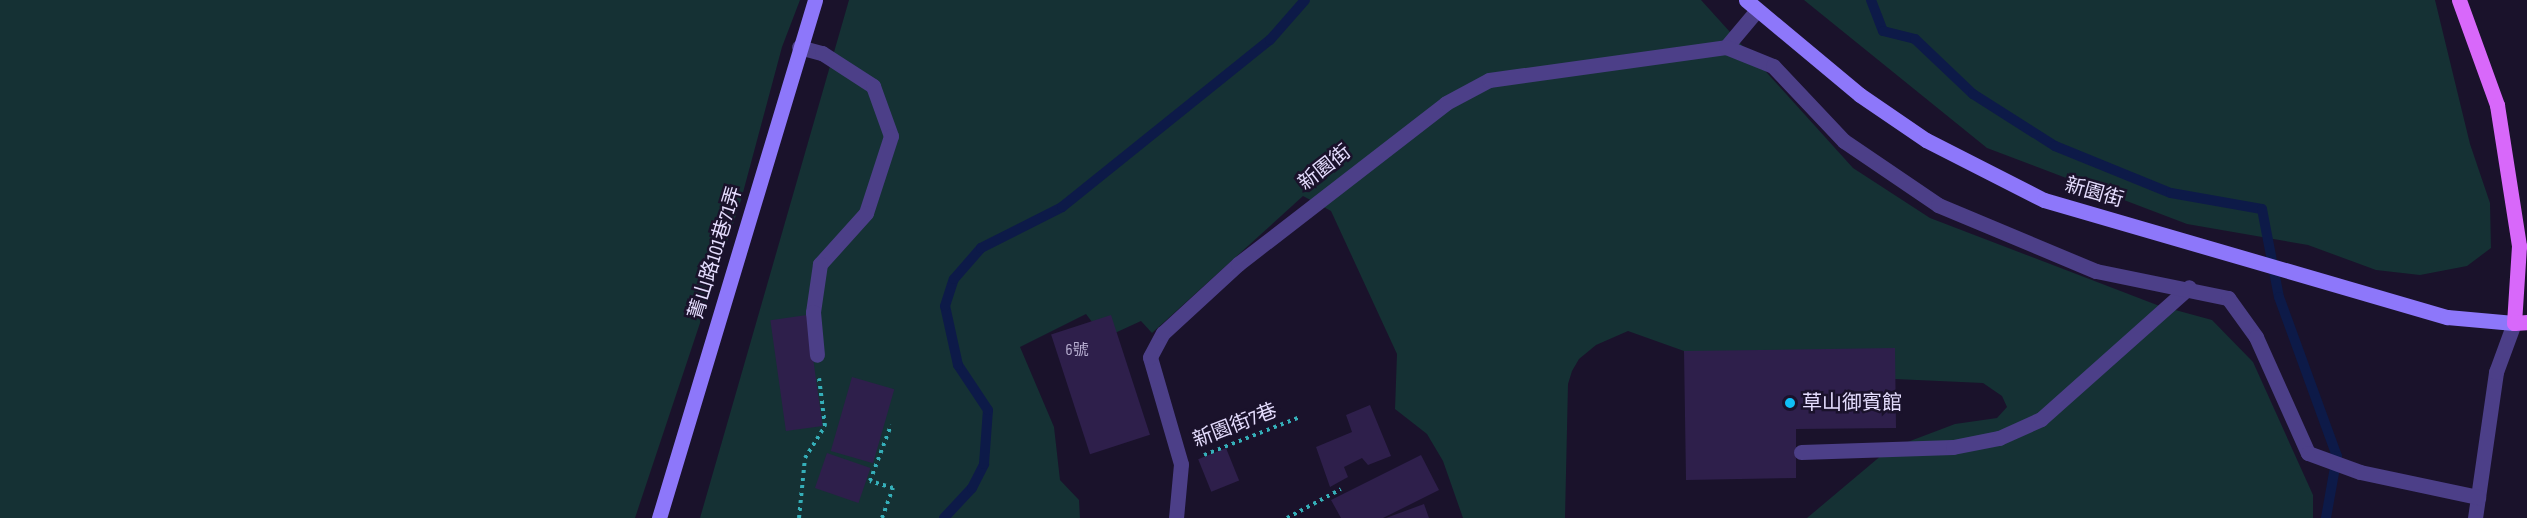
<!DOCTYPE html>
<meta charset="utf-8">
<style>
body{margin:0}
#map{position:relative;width:2527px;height:518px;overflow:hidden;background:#1a122b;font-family:"Sofia Sans Condensed","Noto Sans TC",sans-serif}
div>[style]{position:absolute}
.green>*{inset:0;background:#153134}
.stream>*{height:10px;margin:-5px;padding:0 5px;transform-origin:5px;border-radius:5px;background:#0d1a48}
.building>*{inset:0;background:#2e1f4b;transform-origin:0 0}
.path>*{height:4px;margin-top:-2px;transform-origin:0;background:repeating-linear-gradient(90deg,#35afb9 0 3px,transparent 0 7.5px)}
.lane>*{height:15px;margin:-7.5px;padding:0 7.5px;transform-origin:7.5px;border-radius:7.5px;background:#4c3f88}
.street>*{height:15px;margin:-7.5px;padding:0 7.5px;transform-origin:7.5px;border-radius:7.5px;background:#4c3f88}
.secondary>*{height:15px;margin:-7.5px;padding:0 7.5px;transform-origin:7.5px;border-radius:7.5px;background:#8d77fa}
.primary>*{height:15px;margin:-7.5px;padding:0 7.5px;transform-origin:7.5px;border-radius:7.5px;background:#d868fa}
.dots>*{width:16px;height:16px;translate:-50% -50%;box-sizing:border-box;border:3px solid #1a122b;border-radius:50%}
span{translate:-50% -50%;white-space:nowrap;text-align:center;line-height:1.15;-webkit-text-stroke:5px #1a122b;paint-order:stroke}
.number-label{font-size:16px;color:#b7aed1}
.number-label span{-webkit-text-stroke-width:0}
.street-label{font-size:20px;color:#e5ddfe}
.poi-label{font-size:20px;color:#e5ddfe}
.left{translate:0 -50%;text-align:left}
</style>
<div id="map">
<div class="green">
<div style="clip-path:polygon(0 0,800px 0,782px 47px,741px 200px,635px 518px,0 518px)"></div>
<div style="clip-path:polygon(849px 0,1701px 0,1853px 168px,1930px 218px,2157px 305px,2212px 320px,2253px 362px,2313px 495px,2313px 518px,1807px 518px,1889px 449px,1955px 424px,1997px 418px,2007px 407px,2002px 396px,1983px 383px,1895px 379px,1684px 351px,1628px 331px,1596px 345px,1579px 359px,1572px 371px,1568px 384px,1565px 518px,1463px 518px,1443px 461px,1427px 434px,1395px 409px,1397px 354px,1331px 211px,1303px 196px,1152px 333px,1141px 321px,1104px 338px,1086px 314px,1020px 347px,1054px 427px,1060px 480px,1079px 500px,1080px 518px,700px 518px)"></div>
<div style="clip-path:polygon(1804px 0,2435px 0,2470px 144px,2490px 203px,2491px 248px,2467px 266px,2420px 275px,2376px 270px,2308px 245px,2187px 224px,1987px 148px)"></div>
</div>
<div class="stream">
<div style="left:1871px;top:0;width:33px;rotate:69deg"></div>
<div style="left:1883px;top:31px;width:33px;rotate:14deg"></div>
<div style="left:1915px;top:39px;width:80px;rotate:43.5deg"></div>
<div style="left:1973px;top:94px;width:97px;rotate:32.4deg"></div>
<div style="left:2055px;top:146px;width:125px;rotate:22.1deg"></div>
<div style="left:2171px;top:193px;width:92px;rotate:10deg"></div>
<div style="left:2262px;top:209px;width:90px;rotate:79.1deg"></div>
<div style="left:2279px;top:297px;width:169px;rotate:70deg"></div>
<div style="left:2337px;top:456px;width:63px;rotate:100.1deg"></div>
<div style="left:944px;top:518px;width:41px;rotate:-47deg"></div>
<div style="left:972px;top:488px;width:27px;rotate:-63deg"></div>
<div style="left:984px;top:464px;width:54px;rotate:-85.8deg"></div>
<div style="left:988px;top:410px;width:54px;rotate:-123.7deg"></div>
<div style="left:958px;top:365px;width:60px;rotate:-102.4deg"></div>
<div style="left:945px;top:306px;width:28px;rotate:-72deg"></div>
<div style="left:954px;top:279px;width:41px;rotate:-48.9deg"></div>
<div style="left:981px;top:248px;width:91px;rotate:-26.8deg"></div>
<div style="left:1062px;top:207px;width:267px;rotate:-38.8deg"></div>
<div style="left:1270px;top:40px;width:53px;rotate:-48.8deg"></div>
</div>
<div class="building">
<div style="left:807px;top:315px;width:112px;height:37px;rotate:82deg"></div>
<div style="left:1111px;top:315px;width:126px;height:63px;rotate:72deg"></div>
<div style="clip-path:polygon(1895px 348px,1896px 428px,1796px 429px,1796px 478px,1686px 480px,1684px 351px)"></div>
<div style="left:852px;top:377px;width:44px;height:77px;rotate:16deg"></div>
<div style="clip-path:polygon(1370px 405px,1391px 456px,1368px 465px,1362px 458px,1344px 467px,1348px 477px,1330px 487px,1316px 447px,1352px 432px,1346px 415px)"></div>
<div style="left:1226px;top:448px;width:35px;height:30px;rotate:68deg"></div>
<div style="left:827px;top:453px;width:46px;height:37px;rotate:19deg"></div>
<div style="clip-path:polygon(1421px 455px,1439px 490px,1383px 518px,1341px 518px,1331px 500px)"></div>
<div style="clip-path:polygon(1424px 504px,1429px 518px,1386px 518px)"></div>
</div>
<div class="path">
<div style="left:1204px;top:455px;width:103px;rotate:-21.6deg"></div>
<div style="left:799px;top:518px;width:60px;rotate:-84.3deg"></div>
<div style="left:805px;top:458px;width:38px;rotate:-58deg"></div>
<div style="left:825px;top:426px;width:48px;rotate:-97.1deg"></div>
<div style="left:882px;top:518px;width:32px;rotate:-70deg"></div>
<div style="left:893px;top:488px;width:24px;rotate:-163deg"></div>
<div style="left:870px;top:481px;width:60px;rotate:-69.4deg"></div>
<div style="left:1287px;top:518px;width:61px;rotate:-28.2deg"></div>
</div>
<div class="lane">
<div style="left:799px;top:47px;width:24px;rotate:15deg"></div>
<div style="left:822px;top:53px;width:61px;rotate:32.9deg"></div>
<div style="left:873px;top:86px;width:53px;rotate:70.2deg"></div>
<div style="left:891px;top:136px;width:81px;rotate:108deg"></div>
<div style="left:866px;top:213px;width:69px;rotate:132deg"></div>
<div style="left:820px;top:264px;width:49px;rotate:98.3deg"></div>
<div style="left:813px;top:312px;width:43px;rotate:84.7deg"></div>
<div style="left:1801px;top:452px;width:152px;rotate:-1.9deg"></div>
<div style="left:1953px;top:447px;width:47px;rotate:-11.1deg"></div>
<div style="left:1999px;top:438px;width:46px;rotate:-24.3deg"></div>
<div style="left:2041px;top:419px;width:198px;rotate:-41.7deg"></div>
<div style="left:2475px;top:518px;width:148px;rotate:-81.8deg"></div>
<div style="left:2496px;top:372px;width:52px;rotate:-69.8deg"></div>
</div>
<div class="street">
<div style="left:1726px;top:47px;width:48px;rotate:-50deg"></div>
<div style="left:1176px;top:518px;width:54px;rotate:-84.7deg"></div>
<div style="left:1181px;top:464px;width:111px;rotate:-106.2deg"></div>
<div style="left:1150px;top:357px;width:27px;rotate:-62deg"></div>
<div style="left:1163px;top:333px;width:102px;rotate:-42.6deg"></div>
<div style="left:1238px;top:264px;width:263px;rotate:-37.7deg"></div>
<div style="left:1446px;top:103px;width:49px;rotate:-28.1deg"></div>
<div style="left:1489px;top:80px;width:239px;rotate:-7.9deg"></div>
<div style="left:1726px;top:47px;width:51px;rotate:22deg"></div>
<div style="left:1773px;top:66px;width:103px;rotate:46.6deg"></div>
<div style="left:1844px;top:141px;width:114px;rotate:34.2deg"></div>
<div style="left:1938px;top:205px;width:171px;rotate:22.7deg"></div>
<div style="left:2096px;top:271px;width:135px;rotate:11.6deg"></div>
<div style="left:2228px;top:298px;width:48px;rotate:54.3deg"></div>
<div style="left:2256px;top:337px;width:127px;rotate:65.9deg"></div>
<div style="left:2308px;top:453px;width:55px;rotate:20.1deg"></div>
<div style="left:2360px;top:472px;width:121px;rotate:12deg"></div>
</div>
<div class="secondary">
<div style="left:1746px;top:0;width:148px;rotate:39.8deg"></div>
<div style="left:1860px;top:95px;width:80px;rotate:34.3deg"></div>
<div style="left:1926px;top:140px;width:132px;rotate:27deg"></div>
<div style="left:2044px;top:200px;width:420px;rotate:16.2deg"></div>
<div style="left:2447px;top:317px;width:67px;rotate:5.1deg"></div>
<div style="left:659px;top:518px;width:541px;rotate:-73.24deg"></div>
</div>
<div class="primary">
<div style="left:2459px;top:0;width:112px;rotate:70.1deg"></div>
<div style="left:2497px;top:105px;width:143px;rotate:81.1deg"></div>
<div style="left:2519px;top:246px;width:77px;rotate:93.7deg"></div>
<div style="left:2514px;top:323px;width:13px;rotate:-4deg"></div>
</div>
<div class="dots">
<div style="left:1790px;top:403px;background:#10bff6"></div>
</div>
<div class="number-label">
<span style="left:1077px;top:351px">6號</span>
</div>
<div class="street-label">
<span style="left:1325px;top:168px;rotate:-38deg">新園街</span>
<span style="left:2094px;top:193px;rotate:16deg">新園街</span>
<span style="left:716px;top:253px;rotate:-73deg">菁山路101巷71弄</span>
<span style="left:1235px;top:426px;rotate:-21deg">新園街7巷</span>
</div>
<div class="poi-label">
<span class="left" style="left:1802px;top:403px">草山御賓館</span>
</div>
</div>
